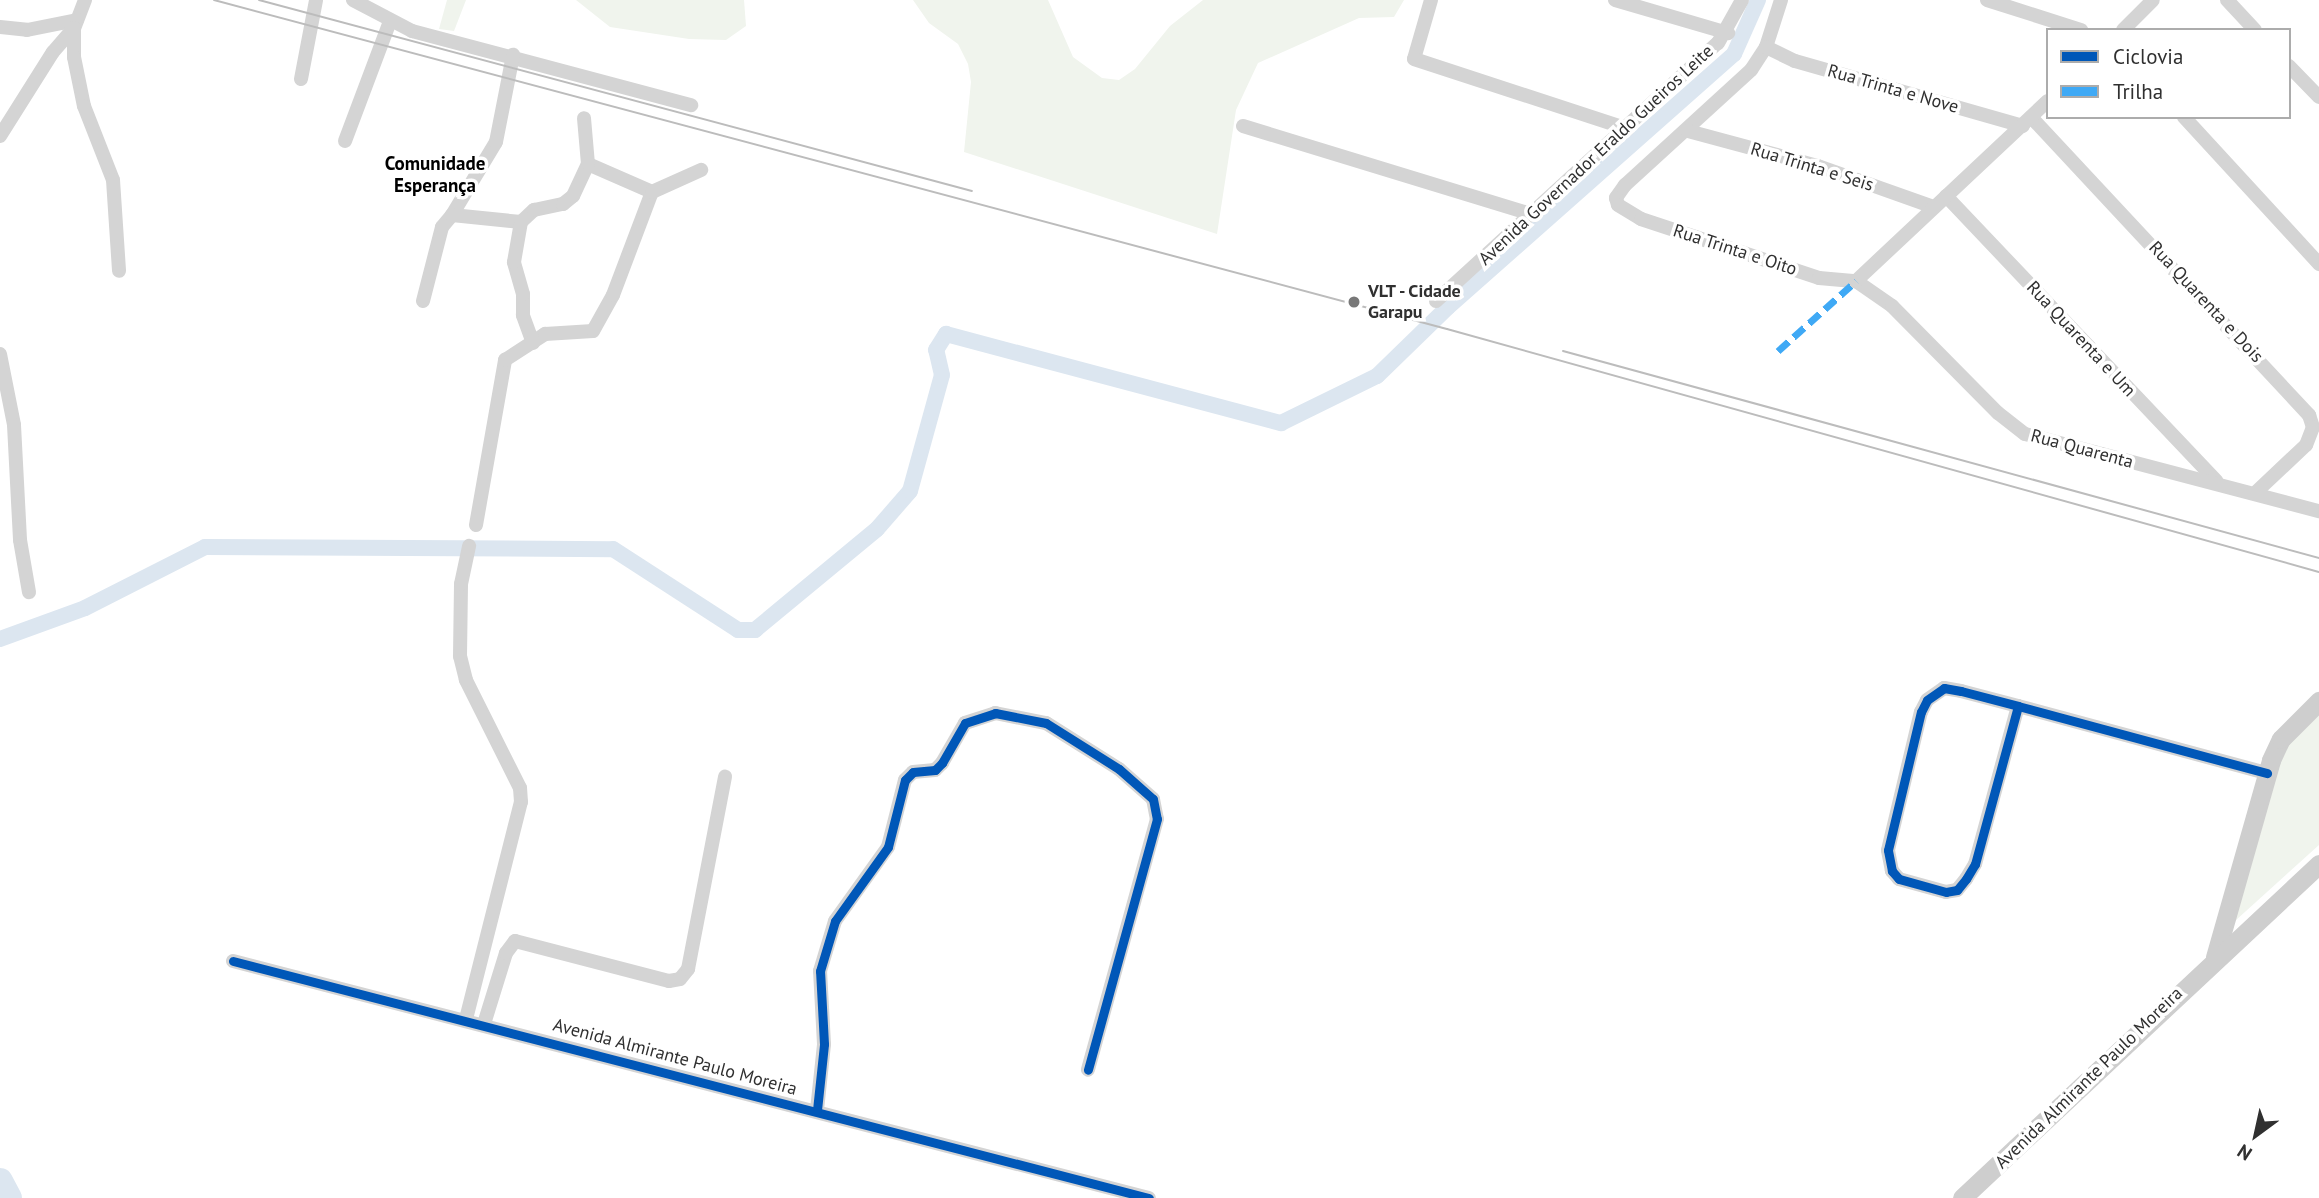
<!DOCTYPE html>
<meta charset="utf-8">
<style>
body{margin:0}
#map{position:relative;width:2319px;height:1198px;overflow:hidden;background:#fff;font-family:"PT Sans",sans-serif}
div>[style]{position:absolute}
.green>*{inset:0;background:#f0f4ed}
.canal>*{height:16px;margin:-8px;padding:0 8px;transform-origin:8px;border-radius:8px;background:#dce6f0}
.river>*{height:26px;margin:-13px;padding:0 13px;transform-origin:13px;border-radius:13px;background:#dce6f0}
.street>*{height:14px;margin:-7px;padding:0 7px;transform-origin:7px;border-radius:7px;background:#d4d4d4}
.secondary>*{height:19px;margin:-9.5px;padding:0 9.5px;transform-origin:9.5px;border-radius:9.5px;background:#cecece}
.tram>*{height:2px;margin:-1px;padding:0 1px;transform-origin:1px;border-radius:1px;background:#bcbcbc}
.quiet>*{height:7px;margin-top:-3.5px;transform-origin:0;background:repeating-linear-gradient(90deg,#3fa9f5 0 14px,transparent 0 21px)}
.cycleway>*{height:9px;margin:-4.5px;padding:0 4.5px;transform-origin:4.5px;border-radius:4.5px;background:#0057b8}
.dots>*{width:19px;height:19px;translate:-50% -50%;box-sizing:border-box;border:4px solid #fff;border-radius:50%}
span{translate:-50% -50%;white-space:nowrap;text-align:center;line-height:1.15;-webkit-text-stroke:7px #fff;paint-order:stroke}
.street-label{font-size:18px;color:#303030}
.poi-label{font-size:18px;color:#303030;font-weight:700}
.left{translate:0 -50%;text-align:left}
.neighbourhood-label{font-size:19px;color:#000;font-weight:700}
.legend{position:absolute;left:2046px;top:28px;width:245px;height:91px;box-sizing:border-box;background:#fff;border:2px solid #acacac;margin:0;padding:9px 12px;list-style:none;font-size:21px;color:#303030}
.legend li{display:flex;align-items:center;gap:14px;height:35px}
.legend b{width:35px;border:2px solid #acacac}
.north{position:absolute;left:2221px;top:1100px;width:70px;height:70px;-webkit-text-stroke:5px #fff;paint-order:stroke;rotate:213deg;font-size:19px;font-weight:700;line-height:28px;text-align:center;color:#303030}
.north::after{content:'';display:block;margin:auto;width:24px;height:32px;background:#303030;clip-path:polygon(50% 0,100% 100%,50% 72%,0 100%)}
</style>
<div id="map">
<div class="green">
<div style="clip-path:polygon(447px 0,466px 0,454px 31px,439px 29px)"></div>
<div style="clip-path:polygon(576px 0,744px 0,746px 26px,726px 40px,689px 39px,610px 27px)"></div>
<div style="clip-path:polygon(913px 0,1048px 0,1073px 57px,1102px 78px,1119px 80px,1135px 69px,1170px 26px,1203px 0,1404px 0,1394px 17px,1359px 18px,1258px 63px,1236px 110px,1217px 234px,964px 152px,971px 82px,968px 64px,958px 44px,929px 23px)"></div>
<div style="clip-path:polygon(2319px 706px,2319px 845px,2235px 921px,2273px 761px)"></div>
</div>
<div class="canal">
<div style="left:0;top:639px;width:90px;rotate:-20deg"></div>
<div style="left:85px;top:608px;width:135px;rotate:-26.9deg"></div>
<div style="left:205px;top:547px;width:408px;rotate:0.3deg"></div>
<div style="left:613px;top:549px;width:149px;rotate:32.9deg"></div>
<div style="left:738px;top:630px;width:17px"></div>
<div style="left:755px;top:630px;width:158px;rotate:-39.6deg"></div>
<div style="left:877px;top:529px;width:50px;rotate:-49deg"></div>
<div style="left:910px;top:491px;width:120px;rotate:-74.6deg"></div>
<div style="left:942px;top:375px;width:26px;rotate:-103deg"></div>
<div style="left:936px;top:350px;width:19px;rotate:-58deg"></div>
<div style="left:946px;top:334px;width:347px;rotate:14.9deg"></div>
<div style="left:1281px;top:423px;width:107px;rotate:-26.1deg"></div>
<div style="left:1377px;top:376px;width:99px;rotate:-44.2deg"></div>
<div style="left:1448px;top:307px;width:382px;rotate:-41.5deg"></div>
<div style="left:1734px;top:54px;width:59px;rotate:-66deg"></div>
</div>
<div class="river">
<div style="left:0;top:1181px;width:19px;rotate:62deg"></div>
</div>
<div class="street">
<div style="left:85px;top:0;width:30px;rotate:111deg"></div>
<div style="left:74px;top:28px;width:29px;rotate:90deg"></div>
<div style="left:74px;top:57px;width:50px;rotate:78.5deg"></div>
<div style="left:84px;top:106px;width:79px;rotate:68.6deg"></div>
<div style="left:113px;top:180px;width:91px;rotate:86.2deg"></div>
<div style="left:353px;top:0;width:67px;rotate:27.7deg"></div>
<div style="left:412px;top:31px;width:289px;rotate:14.9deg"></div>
<div style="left:1431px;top:0;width:61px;rotate:106.1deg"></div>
<div style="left:1414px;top:59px;width:225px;rotate:18.1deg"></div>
<div style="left:1615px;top:0;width:118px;rotate:16.3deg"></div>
<div style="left:1781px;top:0;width:49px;rotate:107.7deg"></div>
<div style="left:1766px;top:47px;width:27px;rotate:123deg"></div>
<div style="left:1751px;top:70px;width:171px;rotate:137.6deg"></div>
<div style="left:1625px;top:185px;width:16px;rotate:125deg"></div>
<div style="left:1616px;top:198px;width:7px;rotate:74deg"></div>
<div style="left:1618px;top:205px;width:27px;rotate:31deg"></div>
<div style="left:1641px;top:219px;width:188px;rotate:18.3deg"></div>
<div style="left:1819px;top:278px;width:37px;rotate:5deg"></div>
<div style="left:1987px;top:0;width:99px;rotate:17.7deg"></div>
<div style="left:2227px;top:0;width:41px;rotate:47deg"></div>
<div style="left:0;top:27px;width:27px;rotate:6deg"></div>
<div style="left:27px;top:30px;width:51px;rotate:-11.3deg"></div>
<div style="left:2123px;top:30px;width:42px;rotate:-45deg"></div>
<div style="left:1766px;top:47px;width:32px;rotate:26deg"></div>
<div style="left:1795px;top:61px;width:237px;rotate:15.9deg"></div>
<div style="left:2289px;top:66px;width:43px;rotate:45.9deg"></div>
<div style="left:301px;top:79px;width:80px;rotate:-79.2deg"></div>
<div style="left:2031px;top:117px;width:408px;rotate:47deg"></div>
<div style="left:2309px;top:415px;width:13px;rotate:72deg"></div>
<div style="left:2313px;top:427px;width:19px;rotate:111deg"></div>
<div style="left:2306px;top:445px;width:70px;rotate:136.7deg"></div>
<div style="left:2184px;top:117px;width:200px;rotate:47.4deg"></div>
<div style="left:1243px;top:126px;width:305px;rotate:17deg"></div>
<div style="left:1688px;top:131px;width:135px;rotate:15.1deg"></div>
<div style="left:1818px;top:166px;width:123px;rotate:19.5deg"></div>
<div style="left:0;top:136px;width:99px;rotate:-57.8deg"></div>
<div style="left:53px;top:52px;width:32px;rotate:-49deg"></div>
<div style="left:345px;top:141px;width:128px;rotate:-69.4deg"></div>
<div style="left:588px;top:164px;width:70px;rotate:23.6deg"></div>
<div style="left:1946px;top:196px;width:393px;rotate:46.5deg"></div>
<div style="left:452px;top:215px;width:85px;rotate:-58.9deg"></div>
<div style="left:496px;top:142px;width:89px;rotate:-78.9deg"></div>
<div style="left:1856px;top:281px;width:44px;rotate:34.8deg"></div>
<div style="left:1892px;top:306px;width:151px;rotate:45.3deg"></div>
<div style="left:1998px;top:413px;width:34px;rotate:38deg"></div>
<div style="left:2025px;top:434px;width:304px;rotate:14.7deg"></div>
<div style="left:1856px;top:281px;width:263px;rotate:-43.2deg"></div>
<div style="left:423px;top:301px;width:76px;rotate:-75.6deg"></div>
<div style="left:442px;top:227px;width:16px;rotate:-50deg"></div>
<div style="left:452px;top:215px;width:69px;rotate:5.8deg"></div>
<div style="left:1436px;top:301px;width:382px;rotate:-42.5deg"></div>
<div style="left:1718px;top:43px;width:49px;rotate:-60.8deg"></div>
<div style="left:533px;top:343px;width:30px;rotate:-110deg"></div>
<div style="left:523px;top:315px;width:21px;rotate:-90deg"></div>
<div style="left:523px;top:294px;width:33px;rotate:-106deg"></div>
<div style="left:514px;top:262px;width:41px;rotate:-80.1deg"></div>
<div style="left:521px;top:222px;width:18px;rotate:-43deg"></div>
<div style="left:534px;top:210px;width:30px;rotate:-12deg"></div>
<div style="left:563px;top:204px;width:13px;rotate:-39deg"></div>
<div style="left:573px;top:196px;width:35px;rotate:-65deg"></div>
<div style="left:588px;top:164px;width:46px;rotate:-95deg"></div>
<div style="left:0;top:354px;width:72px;rotate:78.8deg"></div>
<div style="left:14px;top:425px;width:115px;rotate:87deg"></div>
<div style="left:20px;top:540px;width:53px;rotate:80.2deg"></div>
<div style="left:476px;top:525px;width:168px;rotate:-80deg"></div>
<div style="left:505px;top:360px;width:48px;rotate:-33deg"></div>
<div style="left:545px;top:334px;width:48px;rotate:-3.6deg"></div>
<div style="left:593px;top:331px;width:41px;rotate:-60.9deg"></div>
<div style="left:613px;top:295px;width:110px;rotate:-69.3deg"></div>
<div style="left:652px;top:192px;width:54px;rotate:-24.2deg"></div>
<div style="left:2018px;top:706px;width:164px;rotate:105.2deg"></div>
<div style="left:1975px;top:864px;width:17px;rotate:121deg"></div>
<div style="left:1966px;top:879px;width:14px;rotate:129deg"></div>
<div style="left:1957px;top:890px;width:11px;rotate:170deg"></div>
<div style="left:1946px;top:892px;width:49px;rotate:-164.5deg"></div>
<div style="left:1899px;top:879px;width:11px;rotate:-131deg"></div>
<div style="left:1892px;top:871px;width:21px;rotate:-101deg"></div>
<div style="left:1888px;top:850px;width:142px;rotate:-76.6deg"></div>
<div style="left:1921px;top:712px;width:13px;rotate:-63deg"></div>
<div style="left:1927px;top:700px;width:21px;rotate:-35deg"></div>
<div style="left:1944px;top:688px;width:17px;rotate:10deg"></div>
<div style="left:1961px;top:691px;width:59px;rotate:14.7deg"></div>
<div style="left:2018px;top:706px;width:258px;rotate:15.1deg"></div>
<div style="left:233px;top:961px;width:946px;rotate:14.51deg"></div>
<div style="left:466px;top:1019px;width:224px;rotate:-75.8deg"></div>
<div style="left:521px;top:802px;width:14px;rotate:-94deg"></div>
<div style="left:520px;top:788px;width:121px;rotate:-116.6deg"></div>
<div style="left:466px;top:680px;width:25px;rotate:-104deg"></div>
<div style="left:460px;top:656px;width:72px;rotate:-89.2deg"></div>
<div style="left:461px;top:584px;width:39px;rotate:-78deg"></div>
<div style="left:484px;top:1024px;width:74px;rotate:-72.8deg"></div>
<div style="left:506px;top:953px;width:15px;rotate:-53deg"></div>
<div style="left:515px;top:941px;width:159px;rotate:14.6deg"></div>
<div style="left:669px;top:981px;width:11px;rotate:-10deg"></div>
<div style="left:680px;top:979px;width:13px;rotate:-51deg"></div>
<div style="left:688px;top:969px;width:196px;rotate:-79.1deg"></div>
<div style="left:817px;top:1110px;width:66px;rotate:-83.9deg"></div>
<div style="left:824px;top:1044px;width:73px;rotate:-93.1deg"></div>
<div style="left:820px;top:971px;width:52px;rotate:-73.3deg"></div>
<div style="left:835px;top:921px;width:91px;rotate:-54.4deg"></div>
<div style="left:888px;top:847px;width:69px;rotate:-75.8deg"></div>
<div style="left:905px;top:780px;width:11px;rotate:-45deg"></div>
<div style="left:913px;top:772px;width:22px;rotate:-5deg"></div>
<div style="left:935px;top:770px;width:10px;rotate:-45deg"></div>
<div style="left:942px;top:763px;width:46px;rotate:-60.1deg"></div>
<div style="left:965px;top:723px;width:32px;rotate:-18deg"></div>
<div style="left:995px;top:713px;width:52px;rotate:11.1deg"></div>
<div style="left:1046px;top:723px;width:86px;rotate:32.2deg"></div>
<div style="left:1119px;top:769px;width:45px;rotate:41.4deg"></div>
<div style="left:1153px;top:799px;width:20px;rotate:79deg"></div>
<div style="left:1157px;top:819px;width:260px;rotate:105.4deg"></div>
</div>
<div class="secondary">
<div style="left:2215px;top:957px;width:205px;rotate:-74.1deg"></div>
<div style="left:2271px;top:760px;width:23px;rotate:-65deg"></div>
<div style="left:2281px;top:739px;width:54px;rotate:-45deg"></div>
<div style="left:1962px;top:1198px;width:489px;rotate:-43.1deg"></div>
</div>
<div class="tram">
<div style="left:214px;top:0;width:1276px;rotate:14.94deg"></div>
<div style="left:1447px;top:329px;width:905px;rotate:15.57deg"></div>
<div style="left:259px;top:0;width:738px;rotate:15deg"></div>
<div style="left:1563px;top:351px;width:784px;rotate:15.31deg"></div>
</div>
<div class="quiet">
<div style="left:1778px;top:351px;width:105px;rotate:-41.9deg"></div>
</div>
<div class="cycleway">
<div style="left:2018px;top:706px;width:164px;rotate:105.2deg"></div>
<div style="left:1975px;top:864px;width:17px;rotate:121deg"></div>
<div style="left:1966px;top:879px;width:14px;rotate:129deg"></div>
<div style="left:1957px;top:890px;width:11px;rotate:170deg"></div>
<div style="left:1946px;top:892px;width:49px;rotate:-164.5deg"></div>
<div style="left:1899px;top:879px;width:11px;rotate:-131deg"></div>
<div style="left:1892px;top:871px;width:21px;rotate:-101deg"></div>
<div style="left:1888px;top:850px;width:142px;rotate:-76.6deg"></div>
<div style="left:1921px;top:712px;width:13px;rotate:-63deg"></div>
<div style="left:1927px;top:700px;width:21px;rotate:-35deg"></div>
<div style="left:1944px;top:688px;width:17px;rotate:10deg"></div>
<div style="left:1961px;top:691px;width:59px;rotate:14.7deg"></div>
<div style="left:2018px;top:706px;width:258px;rotate:15.1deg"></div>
<div style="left:233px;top:961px;width:946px;rotate:14.51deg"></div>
<div style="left:817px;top:1110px;width:66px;rotate:-83.9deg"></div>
<div style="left:824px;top:1044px;width:73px;rotate:-93.1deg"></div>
<div style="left:820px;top:971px;width:52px;rotate:-73.3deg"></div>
<div style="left:835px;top:921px;width:91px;rotate:-54.4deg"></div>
<div style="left:888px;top:847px;width:69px;rotate:-75.8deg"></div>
<div style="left:905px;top:780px;width:11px;rotate:-45deg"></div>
<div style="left:913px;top:772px;width:22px;rotate:-5deg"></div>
<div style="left:935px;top:770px;width:10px;rotate:-45deg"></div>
<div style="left:942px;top:763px;width:46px;rotate:-60.1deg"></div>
<div style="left:965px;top:723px;width:32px;rotate:-18deg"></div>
<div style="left:995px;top:713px;width:52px;rotate:11.1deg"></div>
<div style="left:1046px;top:723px;width:86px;rotate:32.2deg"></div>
<div style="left:1119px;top:769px;width:45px;rotate:41.4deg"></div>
<div style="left:1153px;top:799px;width:20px;rotate:79deg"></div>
<div style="left:1157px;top:819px;width:260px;rotate:105.4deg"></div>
</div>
<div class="dots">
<div style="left:1354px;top:302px;background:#787878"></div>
</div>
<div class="street-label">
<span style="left:1893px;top:89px;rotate:16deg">Rua Trinta e Nove</span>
<span style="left:1596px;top:155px;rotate:-43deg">Avenida Governador Eraldo Gueiros Leite</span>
<span style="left:1812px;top:167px;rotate:17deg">Rua Trinta e Seis</span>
<span style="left:1735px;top:250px;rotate:18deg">Rua Trinta e Oito</span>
<span style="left:2206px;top:302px;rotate:47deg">Rua Quarenta e Dois</span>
<span style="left:2081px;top:339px;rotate:47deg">Rua Quarenta e Um</span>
<span style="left:2082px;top:449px;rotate:15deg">Rua Quarenta</span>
<span style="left:675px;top:1057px;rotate:15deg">Avenida Almirante Paulo Moreira</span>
<span style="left:2089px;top:1078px;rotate:-44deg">Avenida Almirante Paulo Moreira</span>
</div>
<div class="poi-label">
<span class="left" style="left:1368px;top:302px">VLT - Cidade<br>Garapu</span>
</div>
<div class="neighbourhood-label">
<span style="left:435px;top:175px">Comunidade<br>Esperança</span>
</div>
<ul class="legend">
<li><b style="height:9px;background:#0057b8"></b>Ciclovia</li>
<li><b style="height:9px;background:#3fa9f5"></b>Trilha</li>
</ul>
<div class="north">N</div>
</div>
